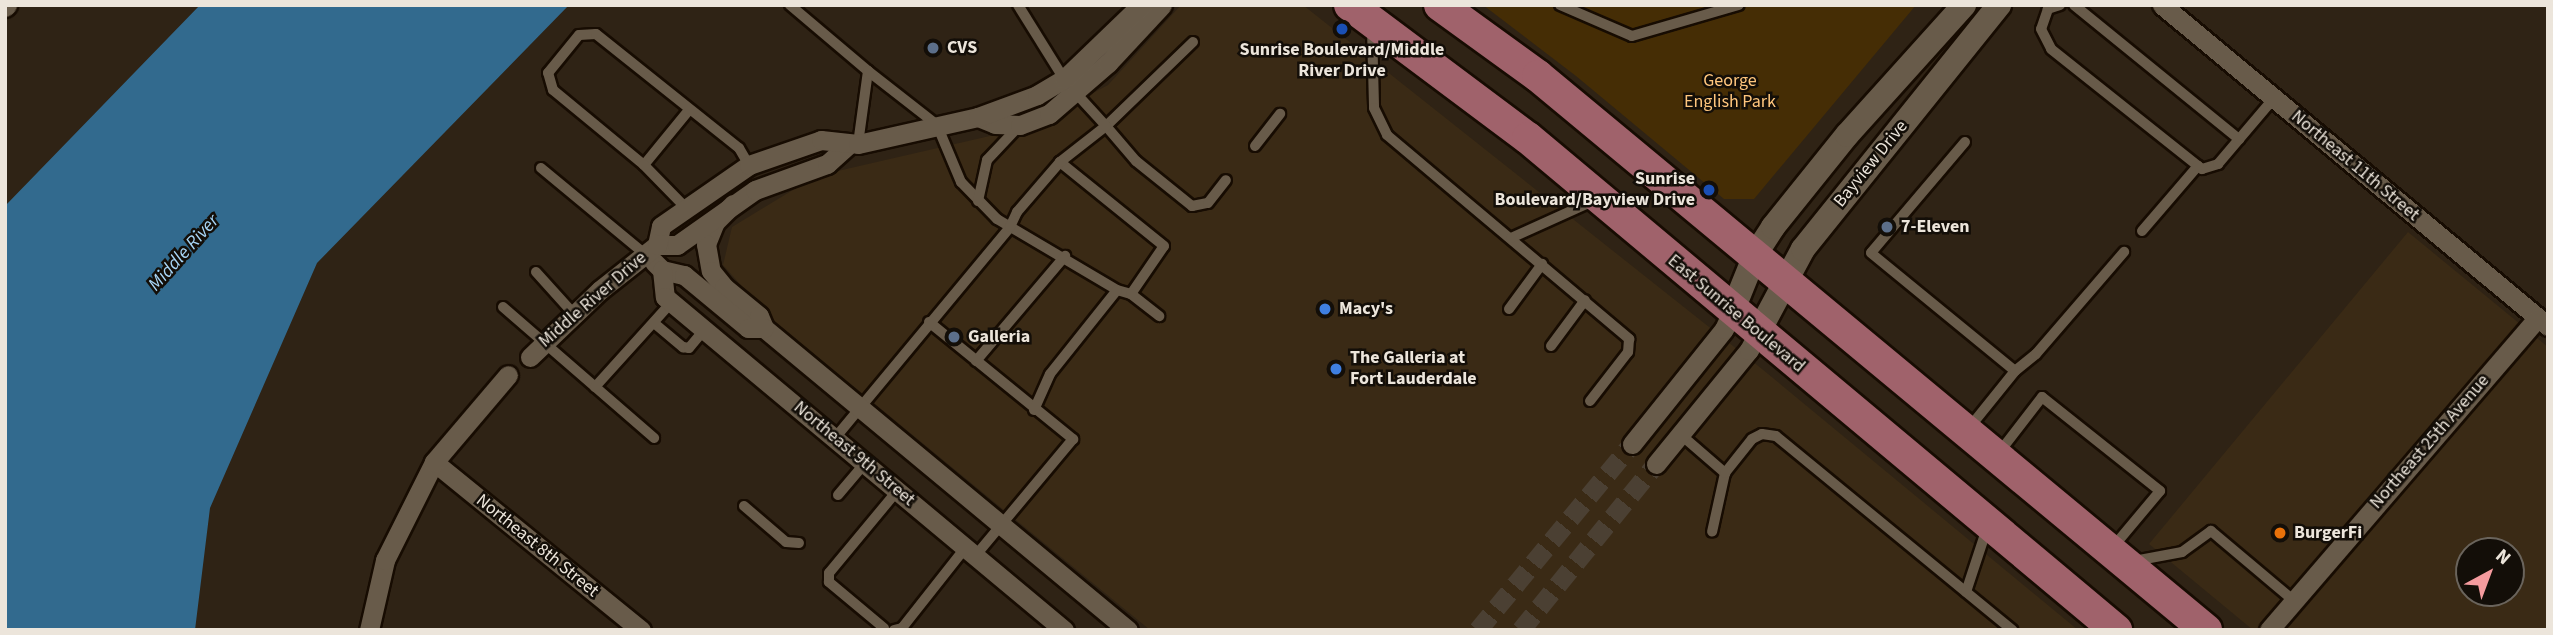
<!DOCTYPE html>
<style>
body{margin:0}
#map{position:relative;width:2553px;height:635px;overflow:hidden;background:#2f2315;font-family:"Source Sans 3",sans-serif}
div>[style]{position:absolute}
.built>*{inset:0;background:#3a2a15}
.green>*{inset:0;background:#452d05}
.water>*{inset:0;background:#326a8e}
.minor-tunnel>*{height:19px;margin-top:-9.5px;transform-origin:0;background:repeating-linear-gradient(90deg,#4b4033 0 19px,transparent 0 29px)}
.roads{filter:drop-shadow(2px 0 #170c02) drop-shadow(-2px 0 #170c02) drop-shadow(0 2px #170c02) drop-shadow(0 -2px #170c02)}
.service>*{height:10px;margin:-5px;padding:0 5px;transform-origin:5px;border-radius:5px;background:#685b4a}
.minor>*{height:19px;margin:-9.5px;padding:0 9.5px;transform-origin:9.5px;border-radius:9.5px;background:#685b4a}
.tertiary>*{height:24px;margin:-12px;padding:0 12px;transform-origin:12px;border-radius:12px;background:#685b4a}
.primary>*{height:32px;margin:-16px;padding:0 16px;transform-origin:16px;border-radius:16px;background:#a0626b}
.dots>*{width:19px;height:19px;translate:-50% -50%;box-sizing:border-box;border:4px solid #130e08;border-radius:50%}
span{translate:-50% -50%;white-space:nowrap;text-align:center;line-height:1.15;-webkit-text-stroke:5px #130e08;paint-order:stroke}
.poi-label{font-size:18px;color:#ece5db;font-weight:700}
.left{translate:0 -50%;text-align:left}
.right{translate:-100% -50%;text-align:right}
.park-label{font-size:18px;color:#ffc67d}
.street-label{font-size:18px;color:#ece5db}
.water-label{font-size:19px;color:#a8d6f7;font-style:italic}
.frame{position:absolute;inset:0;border:7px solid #ece5db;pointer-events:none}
.north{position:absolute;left:2455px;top:537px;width:70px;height:70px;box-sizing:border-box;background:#130e08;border:2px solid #6a645c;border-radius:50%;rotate:41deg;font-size:19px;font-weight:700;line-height:28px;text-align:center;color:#ece5db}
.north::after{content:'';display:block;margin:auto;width:24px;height:32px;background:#f59b9e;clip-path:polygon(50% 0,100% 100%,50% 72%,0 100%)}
</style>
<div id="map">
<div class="built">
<div style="clip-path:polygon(1181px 5px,1303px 5px,1762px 369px,2078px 630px,1150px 630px,769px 317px,723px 265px,732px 227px,816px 176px,1029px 127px,1108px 85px)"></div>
<div style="clip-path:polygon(evenodd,2408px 232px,2548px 347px,2548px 630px,2253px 630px,2149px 544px,2408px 232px,2469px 551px,2511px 551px,2511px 593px,2469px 593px,2469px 551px)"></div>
</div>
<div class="green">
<div style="clip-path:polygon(1483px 5px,1916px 5px,1754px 199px,1724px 199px,1576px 76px)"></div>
</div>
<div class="water">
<div style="clip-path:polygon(200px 5px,569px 5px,317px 263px,210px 508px,195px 630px,5px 630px,5px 206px)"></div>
</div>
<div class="minor-tunnel">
<div style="left:1478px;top:630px;width:241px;rotate:-50.4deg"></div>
<div style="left:1521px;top:630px;width:214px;rotate:-50.9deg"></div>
</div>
<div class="roads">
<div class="service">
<div style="left:790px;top:5px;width:102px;rotate:40.2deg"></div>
<div style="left:868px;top:71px;width:74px;rotate:97.8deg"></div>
<div style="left:1018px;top:5px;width:87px;rotate:58.1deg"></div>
<div style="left:1560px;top:5px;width:78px;rotate:23.3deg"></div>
<div style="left:1632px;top:36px;width:111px;rotate:-16.2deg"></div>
<div style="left:2060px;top:5px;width:13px;rotate:162deg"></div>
<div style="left:2048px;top:9px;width:21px;rotate:109deg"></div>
<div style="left:2041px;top:29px;width:22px;rotate:63deg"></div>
<div style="left:2051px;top:49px;width:193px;rotate:38.5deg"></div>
<div style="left:2202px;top:169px;width:17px;rotate:-17deg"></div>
<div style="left:2218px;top:164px;width:87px;rotate:-49.7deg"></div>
<div style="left:2074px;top:5px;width:213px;rotate:39.1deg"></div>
<div style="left:1372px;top:29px;width:79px;rotate:88.5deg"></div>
<div style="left:1374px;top:108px;width:30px;rotate:64deg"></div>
<div style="left:1387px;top:135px;width:317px;rotate:40.1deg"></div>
<div style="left:1629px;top:339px;width:13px;rotate:94deg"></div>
<div style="left:1628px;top:352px;width:62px;rotate:127.8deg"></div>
<div style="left:1193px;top:42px;width:121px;rotate:136deg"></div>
<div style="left:1106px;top:126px;width:46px;rotate:49.4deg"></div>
<div style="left:1136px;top:161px;width:72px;rotate:38.8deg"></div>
<div style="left:1192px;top:206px;width:16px;rotate:-11deg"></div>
<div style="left:1208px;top:203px;width:29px;rotate:-52deg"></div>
<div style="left:868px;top:71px;width:88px;rotate:38deg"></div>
<div style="left:937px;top:125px;width:62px;rotate:67.2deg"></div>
<div style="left:961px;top:182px;width:52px;rotate:45.8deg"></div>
<div style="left:997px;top:219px;width:139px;rotate:30.6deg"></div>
<div style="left:1117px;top:290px;width:15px;rotate:16deg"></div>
<div style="left:1131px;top:294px;width:58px;rotate:-55.5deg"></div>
<div style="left:1164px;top:246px;width:134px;rotate:-141.1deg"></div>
<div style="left:689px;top:110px;width:71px;rotate:129.3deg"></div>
<div style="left:644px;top:165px;width:118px;rotate:-140.5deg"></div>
<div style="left:553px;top:90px;width:18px;rotate:-106deg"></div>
<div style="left:548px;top:73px;width:49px;rotate:-50.8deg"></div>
<div style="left:579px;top:35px;width:17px;rotate:-3deg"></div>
<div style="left:596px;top:34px;width:183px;rotate:38.6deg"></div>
<div style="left:739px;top:148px;width:20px;rotate:60deg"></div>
<div style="left:1965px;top:142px;width:145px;rotate:130.3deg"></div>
<div style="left:1871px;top:253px;width:186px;rotate:39.3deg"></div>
<div style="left:2015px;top:371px;width:73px;rotate:128.9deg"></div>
<div style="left:1255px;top:146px;width:41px;rotate:-52deg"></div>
<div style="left:644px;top:165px;width:57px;rotate:45.7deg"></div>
<div style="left:541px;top:168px;width:135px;rotate:39.6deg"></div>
<div style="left:978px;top:201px;width:42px;rotate:-77.6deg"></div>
<div style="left:987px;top:160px;width:48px;rotate:-46.7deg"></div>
<div style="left:2142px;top:231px;width:86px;rotate:-49.3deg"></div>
<div style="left:1511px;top:238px;width:90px;rotate:-24.3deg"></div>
<div style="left:536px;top:272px;width:57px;rotate:47.9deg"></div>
<div style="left:1131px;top:294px;width:36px;rotate:38deg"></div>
<div style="left:503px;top:307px;width:200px;rotate:40.9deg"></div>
<div style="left:1509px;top:309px;width:56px;rotate:-53.7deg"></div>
<div style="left:929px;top:322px;width:186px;rotate:39.1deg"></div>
<div style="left:1073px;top:439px;width:151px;rotate:129.9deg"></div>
<div style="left:654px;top:323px;width:38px;rotate:40deg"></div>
<div style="left:683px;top:347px;width:6px;rotate:9deg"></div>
<div style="left:689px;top:348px;width:23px;rotate:-50deg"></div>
<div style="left:1551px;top:346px;width:57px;rotate:-53.5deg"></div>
<div style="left:976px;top:361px;width:138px;rotate:-49.7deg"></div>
<div style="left:2015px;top:371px;width:27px;rotate:-39deg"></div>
<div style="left:2036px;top:354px;width:135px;rotate:-49.2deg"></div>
<div style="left:595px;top:387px;width:113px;rotate:-47.9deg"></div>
<div style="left:1034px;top:410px;width:39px;rotate:-66deg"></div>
<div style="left:1050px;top:374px;width:107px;rotate:-51.4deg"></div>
<div style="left:1680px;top:434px;width:60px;rotate:40.9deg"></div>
<div style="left:1725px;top:473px;width:60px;rotate:102.4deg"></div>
<div style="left:835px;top:438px;width:274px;rotate:-50.3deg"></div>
<div style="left:1010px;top:227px;width:17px;rotate:-65deg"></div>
<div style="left:1017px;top:212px;width:66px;rotate:-49.3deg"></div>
<div style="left:1060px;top:162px;width:58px;rotate:-38deg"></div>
<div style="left:1106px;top:126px;width:46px;rotate:-132.4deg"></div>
<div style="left:1998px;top:454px;width:72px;rotate:-52.3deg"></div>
<div style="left:2042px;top:397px;width:151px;rotate:38.5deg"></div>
<div style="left:2160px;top:491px;width:73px;rotate:130deg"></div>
<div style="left:1725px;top:473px;width:43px;rotate:-51.5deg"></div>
<div style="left:1752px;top:439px;width:11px;rotate:-27deg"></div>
<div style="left:1762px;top:434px;width:14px;rotate:8deg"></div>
<div style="left:1776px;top:436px;width:306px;rotate:39.4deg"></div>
<div style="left:838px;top:495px;width:42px;rotate:-49.8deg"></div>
<div style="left:744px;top:506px;width:55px;rotate:40.6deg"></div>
<div style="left:786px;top:542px;width:13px;rotate:4deg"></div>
<div style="left:2134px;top:561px;width:49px;rotate:-10.6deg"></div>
<div style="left:2182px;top:552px;width:36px;rotate:-36deg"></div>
<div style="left:2211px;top:531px;width:109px;rotate:40.1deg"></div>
<div style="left:1966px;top:592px;width:67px;rotate:-71.8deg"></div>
<div style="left:884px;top:628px;width:72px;rotate:-140.1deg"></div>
<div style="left:829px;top:582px;width:9px;rotate:-90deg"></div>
<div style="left:829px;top:573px;width:108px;rotate:-50.3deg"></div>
<div style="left:894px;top:630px;width:8px;rotate:-14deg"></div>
<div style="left:902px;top:628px;width:103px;rotate:-51.7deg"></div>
</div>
<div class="minor">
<div style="left:2162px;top:5px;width:502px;rotate:39.75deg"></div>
<div style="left:5px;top:7px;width:3px;rotate:-45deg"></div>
<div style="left:978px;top:117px;width:18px;rotate:22deg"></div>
<div style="left:995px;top:124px;width:25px;rotate:2deg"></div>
<div style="left:1020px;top:125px;width:31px;rotate:-21deg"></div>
<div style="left:1049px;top:114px;width:78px;rotate:-40.8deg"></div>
<div style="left:1108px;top:63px;width:79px;rotate:-47deg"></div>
<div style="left:733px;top:204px;width:25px;rotate:135deg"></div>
<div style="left:715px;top:222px;width:24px;rotate:112deg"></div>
<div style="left:706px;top:244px;width:27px;rotate:80deg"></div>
<div style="left:711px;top:271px;width:21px;rotate:51deg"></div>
<div style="left:724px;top:287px;width:45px;rotate:39.6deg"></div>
<div style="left:759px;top:316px;width:13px;rotate:67deg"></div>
<div style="left:764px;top:328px;width:473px;rotate:39.7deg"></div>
<div style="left:657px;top:245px;width:20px"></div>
<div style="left:677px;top:245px;width:95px;rotate:-35.2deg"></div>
<div style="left:755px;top:190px;width:77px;rotate:-19.9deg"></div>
<div style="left:827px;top:164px;width:28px;rotate:-42deg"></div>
<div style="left:654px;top:262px;width:11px;rotate:45deg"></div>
<div style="left:662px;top:270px;width:23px;rotate:13deg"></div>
<div style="left:684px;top:275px;width:83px;rotate:39.6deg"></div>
<div style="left:748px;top:328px;width:16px"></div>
<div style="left:662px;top:270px;width:27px;rotate:84deg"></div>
<div style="left:665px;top:297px;width:520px;rotate:39.85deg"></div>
<div style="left:530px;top:357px;width:97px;rotate:-43.7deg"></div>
<div style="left:600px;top:290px;width:73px;rotate:-38.3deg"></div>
<div style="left:657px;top:245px;width:19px;rotate:-78deg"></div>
<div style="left:661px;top:226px;width:107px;rotate:-34.7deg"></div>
<div style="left:749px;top:165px;width:76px;rotate:-19.1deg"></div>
<div style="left:821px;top:140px;width:37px;rotate:6deg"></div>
<div style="left:858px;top:144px;width:123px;rotate:-12.7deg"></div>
<div style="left:978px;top:117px;width:63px;rotate:-20.4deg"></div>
<div style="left:1037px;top:95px;width:31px;rotate:-31deg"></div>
<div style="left:1064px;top:79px;width:107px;rotate:-43.9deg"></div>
<div style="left:1632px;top:444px;width:147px;rotate:-51.3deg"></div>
<div style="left:1724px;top:329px;width:19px;rotate:-65deg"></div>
<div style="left:434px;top:462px;width:267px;rotate:39.1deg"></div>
<div style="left:1656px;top:464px;width:147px;rotate:-50.8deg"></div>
<div style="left:1749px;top:350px;width:19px;rotate:-62deg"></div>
<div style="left:369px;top:630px;width:72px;rotate:-77.1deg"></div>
<div style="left:385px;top:560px;width:110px;rotate:-63.4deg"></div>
<div style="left:434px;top:462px;width:114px;rotate:-49.6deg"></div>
<div style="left:2269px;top:630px;width:411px;rotate:-49.3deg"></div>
</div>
<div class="tertiary">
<div style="left:1732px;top:312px;width:61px;rotate:-68deg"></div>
<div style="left:1755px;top:255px;width:33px;rotate:-57deg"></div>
<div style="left:1773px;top:227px;width:118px;rotate:-51.2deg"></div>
<div style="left:1847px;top:135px;width:175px;rotate:-48deg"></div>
<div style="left:1758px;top:333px;width:95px;rotate:-61.8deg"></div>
<div style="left:1803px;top:249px;width:313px;rotate:-51.2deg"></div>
</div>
<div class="primary">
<div style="left:1350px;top:5px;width:222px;rotate:36.8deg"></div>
<div style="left:1528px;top:138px;width:767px;rotate:39.92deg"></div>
<div style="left:1440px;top:5px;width:121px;rotate:35.9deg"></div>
<div style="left:1538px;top:76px;width:868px;rotate:39.67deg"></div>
</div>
</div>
<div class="dots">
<div style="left:1342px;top:29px;background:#1a4fb4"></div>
<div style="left:933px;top:48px;background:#5c6f8a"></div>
<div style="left:1709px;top:190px;background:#1a4fb4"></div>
<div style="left:1887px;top:227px;background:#5c6f8a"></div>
<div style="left:1325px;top:309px;background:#3f7fe0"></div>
<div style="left:954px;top:337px;background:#5c6f8a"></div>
<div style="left:1336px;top:369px;background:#3f7fe0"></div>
<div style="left:2280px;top:533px;background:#e8710a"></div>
</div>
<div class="poi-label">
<span class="left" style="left:947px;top:48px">CVS</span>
<span style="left:1342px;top:61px">Sunrise Boulevard/Middle<br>River Drive</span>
<span class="right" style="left:1695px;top:190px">Sunrise<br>Boulevard/Bayview Drive</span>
<span class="left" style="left:1901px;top:227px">7-Eleven</span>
<span class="left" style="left:1339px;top:309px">Macy's</span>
<span class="left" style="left:968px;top:337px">Galleria</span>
<span class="left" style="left:1350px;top:369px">The Galleria at<br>Fort Lauderdale</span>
<span class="left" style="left:2294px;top:533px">BurgerFi</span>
</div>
<div class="park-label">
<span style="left:1730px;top:92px">George<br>English Park</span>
</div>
<div class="street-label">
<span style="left:1871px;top:164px;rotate:-51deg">Bayview Drive</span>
<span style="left:2355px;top:166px;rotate:40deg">Northeast 11th Street</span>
<span style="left:593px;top:300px;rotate:-41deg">Middle River Drive</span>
<span style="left:1736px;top:314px;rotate:40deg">East Sunrise Boulevard</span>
<span style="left:2430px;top:442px;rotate:-49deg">Northeast 25th Avenue</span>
<span style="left:854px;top:454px;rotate:40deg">Northeast 9th Street</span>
<span style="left:537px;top:546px;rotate:39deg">Northeast 8th Street</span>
</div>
<div class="water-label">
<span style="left:184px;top:253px;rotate:-48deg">Middle River</span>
</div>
<div class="frame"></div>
<div class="north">N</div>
</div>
